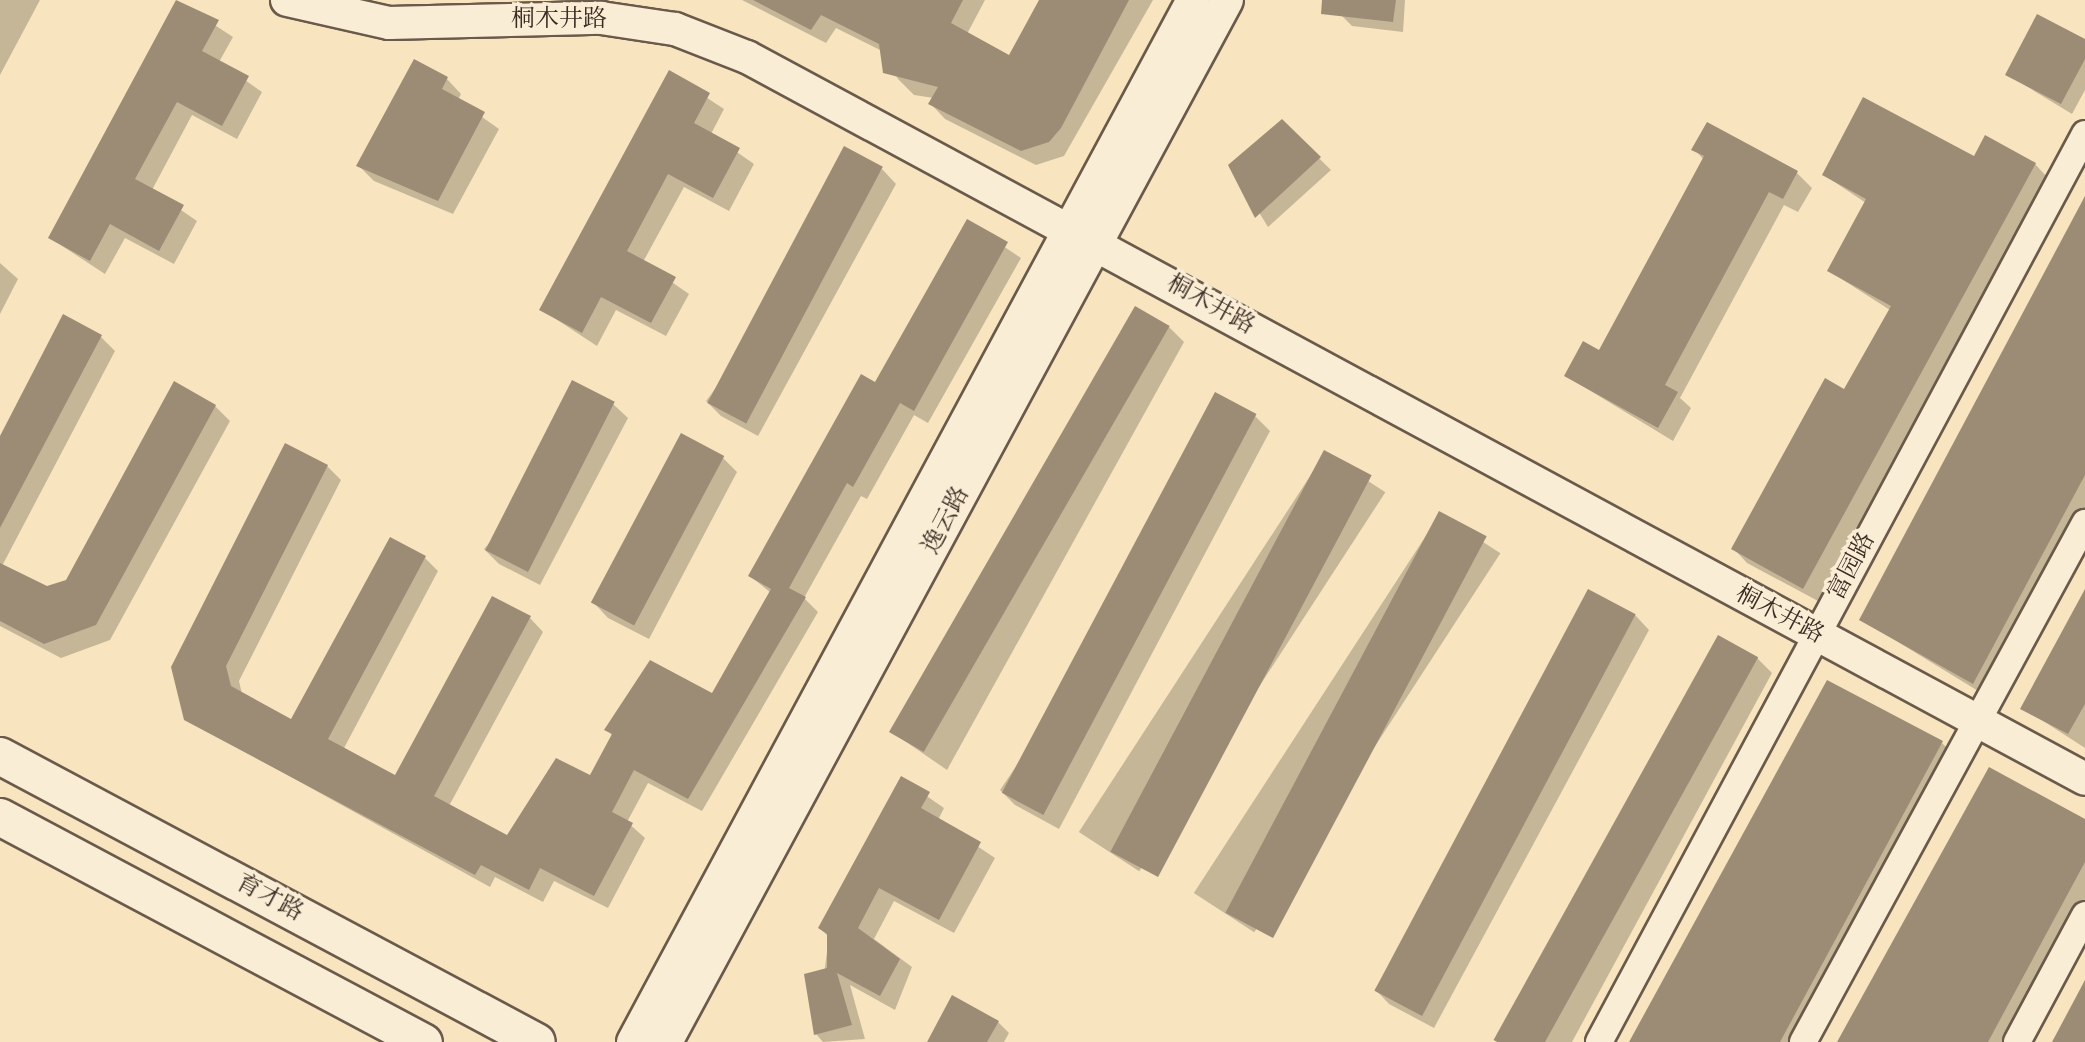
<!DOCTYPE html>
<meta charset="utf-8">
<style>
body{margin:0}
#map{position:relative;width:2085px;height:1042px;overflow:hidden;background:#f8e4bf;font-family:Vollkorn,"Noto Serif SC",serif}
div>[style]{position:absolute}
.shadow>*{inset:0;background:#0003;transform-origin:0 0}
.building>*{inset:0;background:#9d8c75;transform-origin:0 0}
.roads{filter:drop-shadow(2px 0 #6a5a4b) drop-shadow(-2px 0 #6a5a4b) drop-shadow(0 2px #6a5a4b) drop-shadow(0 -2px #6a5a4b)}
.minor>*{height:26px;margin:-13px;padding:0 13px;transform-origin:13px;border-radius:13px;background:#faedd5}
.tertiary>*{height:32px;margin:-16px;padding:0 16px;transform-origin:16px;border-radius:16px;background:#faedd5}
.secondary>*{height:36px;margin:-18px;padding:0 18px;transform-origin:18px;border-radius:18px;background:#faedd5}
span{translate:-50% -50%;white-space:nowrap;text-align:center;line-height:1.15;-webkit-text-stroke:7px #faedd5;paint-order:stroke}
.street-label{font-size:24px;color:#3b2c24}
</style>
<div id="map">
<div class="shadow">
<div style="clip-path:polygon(0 0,40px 0,0 75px)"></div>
<div style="clip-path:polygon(742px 0,985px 0,967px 34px,1010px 58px,1041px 0,1153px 0,1064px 156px,1036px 165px,945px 119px,931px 104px,934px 98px,914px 95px,898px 79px,880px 50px,836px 28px,826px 43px)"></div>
<div style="clip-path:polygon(1341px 0,1405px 0,1403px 32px,1352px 26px,1341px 15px)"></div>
<div style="clip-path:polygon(178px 1px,233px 37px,219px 62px,262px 92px,237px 139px,192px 115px,152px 190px,197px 221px,174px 264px,125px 238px,105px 274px,50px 238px)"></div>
<div style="clip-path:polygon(2085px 41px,2085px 90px,2072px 114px,2008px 75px)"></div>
<div style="clip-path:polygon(669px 73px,724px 109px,711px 134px,754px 164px,729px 211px,684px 187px,643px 262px,689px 294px,666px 336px,616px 310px,597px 346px,542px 310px)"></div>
<div style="clip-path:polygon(447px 79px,461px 94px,458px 100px,499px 129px,453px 214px,374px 181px,359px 166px)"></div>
<div style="clip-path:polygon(1282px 122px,1331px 170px,1268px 227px,1230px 165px)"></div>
<div style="clip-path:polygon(1694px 149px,1797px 173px,1812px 188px,1798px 212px,1784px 205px,1680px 398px,1691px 408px,1673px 441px,1566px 376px,1600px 352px,1704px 160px)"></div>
<div style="clip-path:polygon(2035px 164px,2048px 178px,1818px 601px,1747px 563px,1734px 549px,1845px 392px,1890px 310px,1829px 271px,1866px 203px,1824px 175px)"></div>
<div style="clip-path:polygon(882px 169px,896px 184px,758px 436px,721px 416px,706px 401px)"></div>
<div style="clip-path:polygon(2085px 200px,2085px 518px,1988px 697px,1862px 620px)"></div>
<div style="clip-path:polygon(967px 222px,1021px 258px,928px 423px,914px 415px,867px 499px,861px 496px,804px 598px,818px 612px,702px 811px,648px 783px,627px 822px,645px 838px,608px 908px,554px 881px,543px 902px,495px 877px,490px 887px,186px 719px,327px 466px,341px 480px,239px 681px,242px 694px,291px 721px,425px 558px,438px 571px,343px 750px,396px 778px,530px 618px,543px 632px,449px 806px,508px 838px,591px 778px,613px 736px,607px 730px,713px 696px,771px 593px,750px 576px,876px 385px)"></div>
<div style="clip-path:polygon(0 263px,18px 279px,0 314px)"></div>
<div style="clip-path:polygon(1169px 327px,1184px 342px,947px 770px,899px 737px)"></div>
<div style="clip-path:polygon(100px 336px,115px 351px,2px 566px,47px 589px,67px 581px,215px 406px,230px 421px,110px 640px,61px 658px,0 626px,0 440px)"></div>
<div style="clip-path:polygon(613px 404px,628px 418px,540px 585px,499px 564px,484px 549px)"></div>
<div style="clip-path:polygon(1255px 416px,1270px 431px,1059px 829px,1015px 805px,1000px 790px)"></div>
<div style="left:1325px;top:453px;width:72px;height:452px;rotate:33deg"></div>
<div style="clip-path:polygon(723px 458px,737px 472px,649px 639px,608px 618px,594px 603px)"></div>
<div style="left:1440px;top:514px;width:72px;height:452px;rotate:33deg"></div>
<div style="clip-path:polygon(2085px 591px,2085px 748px,2023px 708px)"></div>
<div style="clip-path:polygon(1635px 615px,1649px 630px,1434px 1028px,1389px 1004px,1375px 989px)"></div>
<div style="clip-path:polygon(1757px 658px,1772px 673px,1572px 1042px,1500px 1042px)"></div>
<div style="clip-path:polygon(1942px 743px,1956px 757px,1803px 1042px,1635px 1042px)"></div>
<div style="clip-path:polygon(902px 779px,944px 808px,938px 820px,995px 858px,954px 933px,894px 901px,874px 939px,912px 967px,895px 1010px,850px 985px,865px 1039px,823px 1042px,816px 1034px,829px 937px,820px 928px)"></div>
<div style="clip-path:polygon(2085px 821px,2085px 904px,2011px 1042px,1841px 1042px)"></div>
<div style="clip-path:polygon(998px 1022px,1009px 1033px,1004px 1042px,929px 1042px)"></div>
</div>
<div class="building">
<div style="clip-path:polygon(176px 0,219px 20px,202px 51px,249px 76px,222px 126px,177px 102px,135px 179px,184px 205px,159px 251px,110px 224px,90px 261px,48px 238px)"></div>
<div style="clip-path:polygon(753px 0,963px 0,951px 23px,1009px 55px,1039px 0,1129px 0,1061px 128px,1049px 142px,1021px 151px,928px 104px,938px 87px,883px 73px,879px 44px,821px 15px,811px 30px)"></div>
<div style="clip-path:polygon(1322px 0,1396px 0,1393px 22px,1321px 14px)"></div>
<div style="clip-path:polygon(2037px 14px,2085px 39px,2085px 59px,2061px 104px,2005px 75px)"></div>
<div style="clip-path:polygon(414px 59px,448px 77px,442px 89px,485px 112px,438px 201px,356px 166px)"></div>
<div style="clip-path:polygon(669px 70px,710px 93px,694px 123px,740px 148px,713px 198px,668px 174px,627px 251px,676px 277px,651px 323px,601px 297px,582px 333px,539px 310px)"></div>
<div style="clip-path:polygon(1863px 97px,1974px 156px,1985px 135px,2036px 163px,1803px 589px,1731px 549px,1825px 378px,1844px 389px,1891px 306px,1827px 271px,1866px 199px,1822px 175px)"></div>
<div style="clip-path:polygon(1282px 119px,1321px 157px,1255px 218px,1228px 165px)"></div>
<div style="clip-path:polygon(1707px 122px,1798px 171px,1783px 199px,1769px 192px,1665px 385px,1678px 392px,1658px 428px,1564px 376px,1583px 341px,1599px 350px,1704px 156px,1691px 150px)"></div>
<div style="left:844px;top:146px;width:44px;height:291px;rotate:28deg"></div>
<div style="clip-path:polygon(2085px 196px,2085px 475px,1973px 684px,1859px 620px)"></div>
<div style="clip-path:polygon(967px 219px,1008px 242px,914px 411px,900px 403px,853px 487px,847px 483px,789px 588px,806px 597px,688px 799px,634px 770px,612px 812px,633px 823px,594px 896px,540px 868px,529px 890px,481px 865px,475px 875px,184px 720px,171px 667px,285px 443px,328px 465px,226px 666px,231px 686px,291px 719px,390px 537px,426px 556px,328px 739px,395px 775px,492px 596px,531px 616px,434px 796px,507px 835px,556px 758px,590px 775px,612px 734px,604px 730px,650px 660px,712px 693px,771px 589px,748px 576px,861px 374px,875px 382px)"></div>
<div style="left:1135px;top:306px;width:40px;height:492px;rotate:30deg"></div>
<div style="clip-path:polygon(63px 314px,102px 335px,0 528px,0 436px)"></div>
<div style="left:572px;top:380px;width:48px;height:191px;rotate:27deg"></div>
<div style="clip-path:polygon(174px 381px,216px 405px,96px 625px,44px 644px,0 621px,0 563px,47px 586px,66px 580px)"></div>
<div style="left:1215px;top:392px;width:47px;height:454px;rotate:28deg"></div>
<div style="left:681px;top:433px;width:49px;height:192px;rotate:28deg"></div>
<div style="left:1324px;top:450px;width:54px;height:455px;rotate:28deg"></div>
<div style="left:1439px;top:511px;width:54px;height:455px;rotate:28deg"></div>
<div style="left:1588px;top:589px;width:54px;height:455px;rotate:28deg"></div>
<div style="clip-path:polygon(2085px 589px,2085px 704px,2068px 734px,2020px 709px)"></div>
<div style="left:1718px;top:635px;width:46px;height:463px;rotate:29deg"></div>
<div style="clip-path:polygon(1827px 680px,1943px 741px,1780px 1042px,1629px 1042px)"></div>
<div style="clip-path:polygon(1989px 767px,2085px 819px,2085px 862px,1988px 1042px,1837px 1042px)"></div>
<div style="clip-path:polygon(901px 776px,930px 792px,921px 808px,981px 842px,939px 920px,879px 888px,858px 928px,900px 959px,880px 996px,837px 973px,852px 1025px,814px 1035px,804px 974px,827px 968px,827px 934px,818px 928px)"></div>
<div style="clip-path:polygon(2085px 980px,2085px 1042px,2052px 1042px)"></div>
<div style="clip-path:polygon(952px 995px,999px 1021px,987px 1042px,927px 1042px)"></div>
</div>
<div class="roads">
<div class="minor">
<div style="left:1599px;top:1042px;width:1030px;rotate:-61.84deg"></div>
<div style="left:1803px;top:1042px;width:591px;rotate:-61.48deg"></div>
<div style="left:2017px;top:1042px;width:144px;rotate:-61.8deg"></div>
</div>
<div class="tertiary">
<div style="left:287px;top:0;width:105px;rotate:12.7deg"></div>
<div style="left:389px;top:23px;width:212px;rotate:-1.4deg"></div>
<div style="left:601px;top:18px;width:75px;rotate:8.5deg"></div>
<div style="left:675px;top:29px;width:77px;rotate:21.3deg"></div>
<div style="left:747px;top:57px;width:1520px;rotate:28.35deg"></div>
<div style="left:633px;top:1042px;width:1183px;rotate:-61.75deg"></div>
<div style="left:666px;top:1042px;width:1183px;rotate:-61.7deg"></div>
</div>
<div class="secondary">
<div style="left:0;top:756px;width:608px;rotate:28.04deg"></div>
<div style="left:0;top:817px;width:480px;rotate:28deg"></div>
</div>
</div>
<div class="street-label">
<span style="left:559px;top:21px">桐木井路</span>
<span style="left:1210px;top:306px;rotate:29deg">桐木井路</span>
<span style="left:947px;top:521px;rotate:-62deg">逸云路</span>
<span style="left:1853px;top:567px;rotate:-62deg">富园路</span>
<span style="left:1779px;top:616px;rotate:28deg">桐木井路</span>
<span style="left:269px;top:899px;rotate:28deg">育才路</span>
</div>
</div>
